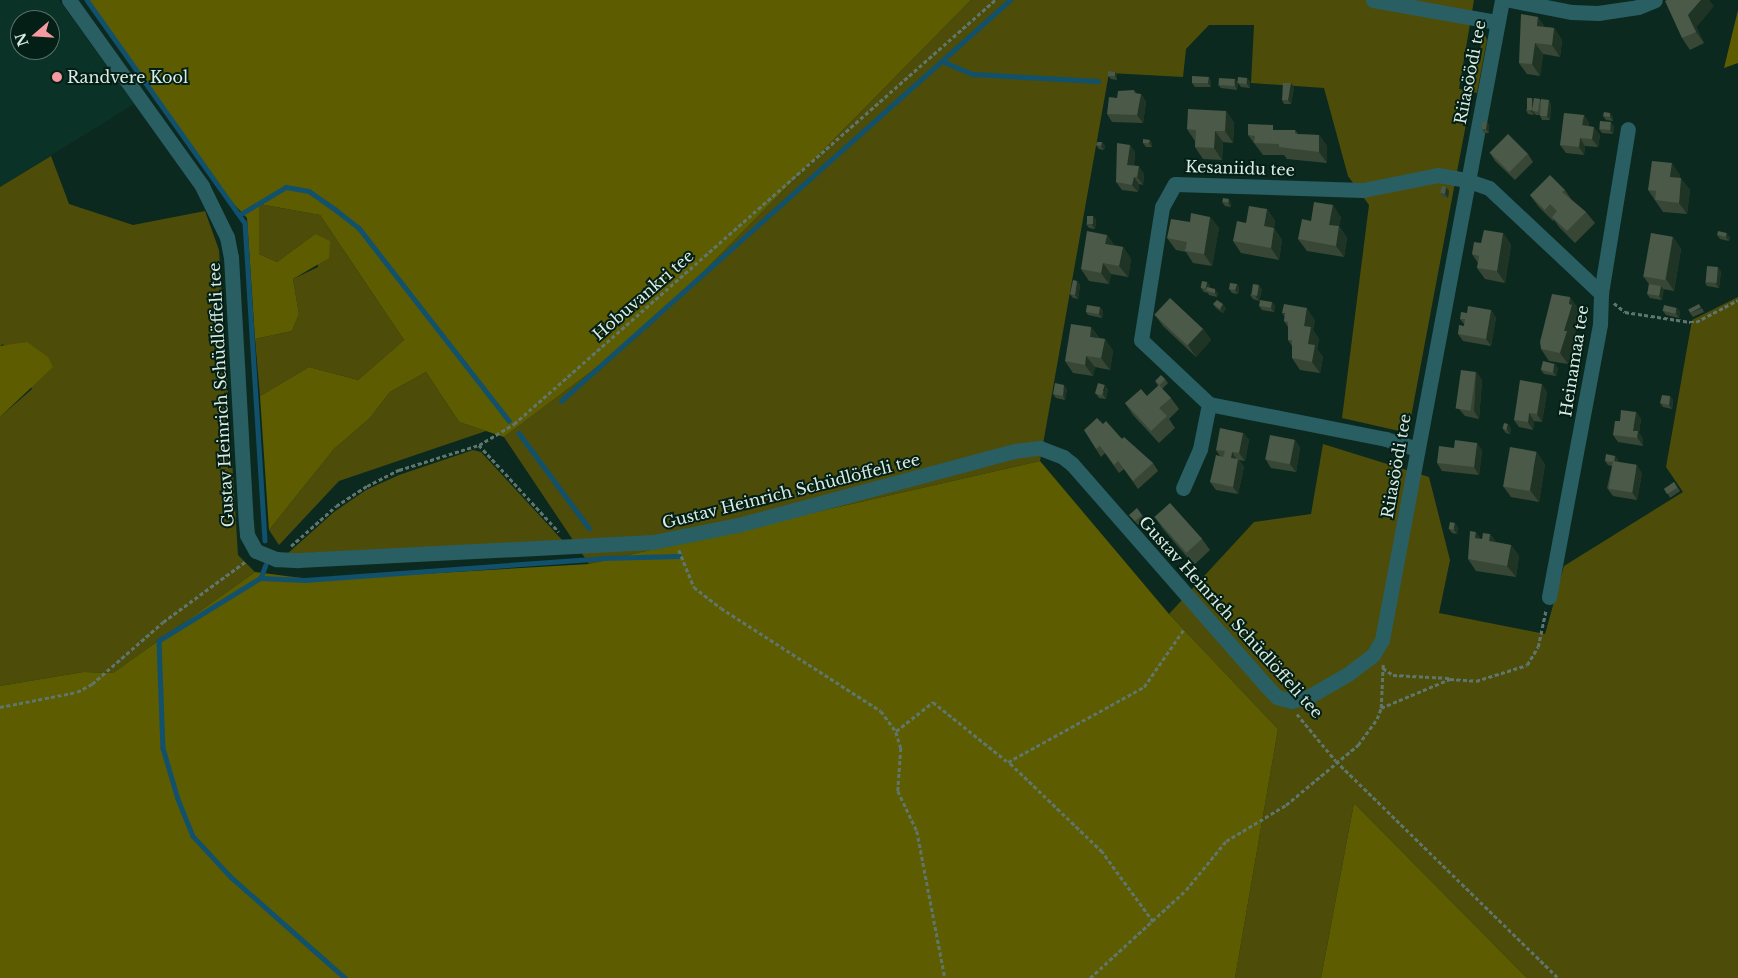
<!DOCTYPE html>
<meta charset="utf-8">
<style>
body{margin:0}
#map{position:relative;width:1738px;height:978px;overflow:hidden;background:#0c2920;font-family:"Libre Baskerville",serif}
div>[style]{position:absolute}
.built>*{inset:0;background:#0a3227}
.green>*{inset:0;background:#4d4c09}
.forest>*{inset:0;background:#5e5c00}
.stream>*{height:4.5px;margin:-2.25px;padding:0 2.25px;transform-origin:2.25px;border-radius:2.25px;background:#11516c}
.path>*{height:2.5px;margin-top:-1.25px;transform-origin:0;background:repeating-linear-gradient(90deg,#5e766e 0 4px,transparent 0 6.5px)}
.street>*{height:15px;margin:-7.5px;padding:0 7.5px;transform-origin:7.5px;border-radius:7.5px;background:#295f62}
.wall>*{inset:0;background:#384735;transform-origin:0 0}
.shaded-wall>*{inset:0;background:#1f3425}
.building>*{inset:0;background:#4a5948;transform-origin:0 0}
.dots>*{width:14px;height:14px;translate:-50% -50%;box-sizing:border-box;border:2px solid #031f16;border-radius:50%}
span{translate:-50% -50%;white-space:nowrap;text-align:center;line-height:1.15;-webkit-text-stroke:4px #031f16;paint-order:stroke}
.street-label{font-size:16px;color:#dbebe4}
.poi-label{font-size:16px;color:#dbebe4}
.left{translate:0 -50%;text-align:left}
.north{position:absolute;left:10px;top:10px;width:50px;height:50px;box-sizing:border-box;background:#031f16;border:1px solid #597168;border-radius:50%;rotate:251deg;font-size:14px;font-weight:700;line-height:20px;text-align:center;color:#dbebe4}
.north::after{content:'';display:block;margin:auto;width:18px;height:22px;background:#f49aa0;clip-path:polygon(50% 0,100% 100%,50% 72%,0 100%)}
</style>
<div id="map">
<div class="built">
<div style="clip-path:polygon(evenodd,0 0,59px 0,134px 104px,0 187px,0 0,20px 20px,50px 20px,50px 50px,20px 50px,20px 20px)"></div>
</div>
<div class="green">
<div style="clip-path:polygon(971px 0,1474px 0,1459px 89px,1471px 90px,1484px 32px,1487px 40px,1477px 93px,1472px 92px,1408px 433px,1342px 418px,1369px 205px,1348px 176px,1324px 88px,1251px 83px,1254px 25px,1209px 25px,1186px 49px,1183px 77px,1109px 73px,1040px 461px,589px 564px,504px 437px,645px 331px)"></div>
<div style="clip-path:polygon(51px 156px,69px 204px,133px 225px,205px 211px,219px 250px,238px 555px,255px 572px,113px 673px,83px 672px,0 686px,0 417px,32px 389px,3px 344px,0 346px,0 187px)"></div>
<div style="clip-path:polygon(259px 204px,320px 215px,404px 340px,358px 380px,309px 367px,260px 396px,255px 339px,292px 331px,299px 314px,293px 279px,318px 267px,315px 234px,277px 262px,259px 254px)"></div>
<div style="clip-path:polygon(1738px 297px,1738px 978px,1527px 978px,1354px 803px,1321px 978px,1235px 978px,1278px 729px,1169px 614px,1254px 522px,1311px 514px,1323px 444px,1429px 477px,1450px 560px,1439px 613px,1545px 634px,1564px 566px,1683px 492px,1666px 467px,1692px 320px)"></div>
<div style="clip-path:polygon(426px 372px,459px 422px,486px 431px,339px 481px,279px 545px,269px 530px,334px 449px,370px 418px,390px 392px)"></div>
<div style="clip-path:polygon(473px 450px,481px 452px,563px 541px,287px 554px,334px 512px,366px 490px,399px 475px)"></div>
</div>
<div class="forest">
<div style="clip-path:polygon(88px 0,971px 0,645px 331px,504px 437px,459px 422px,426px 372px,390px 392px,370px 418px,334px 449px,269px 530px,260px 396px,309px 367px,358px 380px,404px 340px,320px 215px,259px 204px,259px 254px,277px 262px,315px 234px,330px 241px,329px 258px,293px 279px,299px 314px,292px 331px,255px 339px,247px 218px,229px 199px)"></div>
<div style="clip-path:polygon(1738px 10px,1738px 63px,1724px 68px)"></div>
<div style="clip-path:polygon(27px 342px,48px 357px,53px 367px,0 417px,0 346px)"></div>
<div style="clip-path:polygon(1040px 461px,1169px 614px,1278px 729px,1235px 978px,0 978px,0 686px,83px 672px,113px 673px,255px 572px,317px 580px,589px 564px)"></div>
<div style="clip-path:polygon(1354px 803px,1527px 978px,1321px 978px)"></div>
</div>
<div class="stream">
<div style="left:87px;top:0;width:273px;rotate:54.7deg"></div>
<div style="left:245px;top:223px;width:318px;rotate:86.4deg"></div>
<div style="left:942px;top:61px;width:34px;rotate:23deg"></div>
<div style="left:973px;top:74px;width:125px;rotate:3.2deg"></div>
<div style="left:241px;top:214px;width:52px;rotate:-31deg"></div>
<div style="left:286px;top:187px;width:23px;rotate:10deg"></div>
<div style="left:309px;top:191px;width:33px;rotate:35deg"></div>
<div style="left:336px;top:210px;width:29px;rotate:38deg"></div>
<div style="left:359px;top:228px;width:244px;rotate:52.1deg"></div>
<div style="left:561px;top:401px;width:602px;rotate:-41.77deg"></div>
<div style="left:519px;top:433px;width:118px;rotate:53.6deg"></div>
<div style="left:266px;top:565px;width:14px;rotate:111deg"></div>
<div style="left:261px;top:578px;width:120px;rotate:148.3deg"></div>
<div style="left:159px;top:641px;width:107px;rotate:87.9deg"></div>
<div style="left:163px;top:748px;width:53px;rotate:73.6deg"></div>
<div style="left:178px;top:799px;width:40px;rotate:68deg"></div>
<div style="left:193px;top:836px;width:56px;rotate:47.2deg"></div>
<div style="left:231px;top:877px;width:152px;rotate:41.5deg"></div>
<div style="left:261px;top:578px;width:44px;rotate:2.6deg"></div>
<div style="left:305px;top:580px;width:298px;rotate:-4.2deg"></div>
<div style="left:602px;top:558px;width:77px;rotate:-1.5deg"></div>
</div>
<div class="path">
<div style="left:1468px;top:89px;width:39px;rotate:-77deg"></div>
<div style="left:1614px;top:303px;width:14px;rotate:39deg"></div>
<div style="left:1625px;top:312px;width:66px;rotate:8.7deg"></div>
<div style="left:1690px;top:322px;width:6px"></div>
<div style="left:1696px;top:322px;width:47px;rotate:-27.6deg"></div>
<div style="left:479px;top:445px;width:118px;rotate:47.4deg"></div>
<div style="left:291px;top:546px;width:60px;rotate:-41.6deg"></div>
<div style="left:336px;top:506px;width:37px;rotate:-33deg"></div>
<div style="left:367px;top:486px;width:36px;rotate:-27deg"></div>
<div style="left:399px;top:470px;width:84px;rotate:-17.4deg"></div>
<div style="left:479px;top:445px;width:41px;rotate:-31deg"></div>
<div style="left:514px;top:424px;width:641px;rotate:-41.4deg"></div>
<div style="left:679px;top:550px;width:40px;rotate:68deg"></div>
<div style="left:694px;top:587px;width:34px;rotate:38deg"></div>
<div style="left:721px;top:608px;width:190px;rotate:32.8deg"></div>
<div style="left:881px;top:711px;width:26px;rotate:54deg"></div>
<div style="left:896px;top:732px;width:17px;rotate:73deg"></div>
<div style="left:901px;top:748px;width:43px;rotate:94deg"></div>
<div style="left:898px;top:791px;width:44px;rotate:64.6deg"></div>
<div style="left:917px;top:831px;width:150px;rotate:79.2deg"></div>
<div style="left:1383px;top:668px;width:12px;rotate:35deg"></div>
<div style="left:1393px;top:675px;width:56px;rotate:3.1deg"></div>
<div style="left:0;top:707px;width:78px;rotate:-11deg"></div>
<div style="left:77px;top:692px;width:17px;rotate:-28deg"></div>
<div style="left:92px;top:684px;width:94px;rotate:-41.1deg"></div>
<div style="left:163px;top:622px;width:103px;rotate:-36.3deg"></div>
<div style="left:1381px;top:708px;width:44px;rotate:-87.4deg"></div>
<div style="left:1297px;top:714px;width:61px;rotate:50.3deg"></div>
<div style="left:1336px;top:761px;width:310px;rotate:44.3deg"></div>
<div style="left:896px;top:731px;width:47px;rotate:-38.1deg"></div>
<div style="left:933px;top:702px;width:96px;rotate:38.7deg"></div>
<div style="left:1153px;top:922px;width:87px;rotate:-126.1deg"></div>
<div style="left:1102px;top:852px;width:130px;rotate:-136.2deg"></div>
<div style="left:1008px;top:762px;width:155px;rotate:-28.9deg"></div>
<div style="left:1144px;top:687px;width:70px;rotate:-55.4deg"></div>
<div style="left:1090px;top:978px;width:130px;rotate:-42.5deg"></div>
<div style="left:1186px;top:890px;width:63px;rotate:-50.8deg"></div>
<div style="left:1226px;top:841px;width:70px;rotate:-31deg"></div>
<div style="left:1286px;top:805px;width:94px;rotate:-39.8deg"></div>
<div style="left:1358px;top:745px;width:32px;rotate:-54deg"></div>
<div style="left:1377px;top:719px;width:12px;rotate:-70deg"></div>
<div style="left:1381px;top:708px;width:75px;rotate:-22.8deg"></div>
<div style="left:1450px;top:679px;width:26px;rotate:4deg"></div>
<div style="left:1476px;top:681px;width:53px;rotate:-17.4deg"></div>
<div style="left:1527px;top:665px;width:21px;rotate:-59deg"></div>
<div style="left:1538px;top:647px;width:39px;rotate:-78deg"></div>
</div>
<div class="street">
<div style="left:69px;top:0;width:229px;rotate:54.4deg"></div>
<div style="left:202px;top:186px;width:57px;rotate:63.9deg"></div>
<div style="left:227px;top:237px;width:20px;rotate:79deg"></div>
<div style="left:231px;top:257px;width:266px;rotate:86.8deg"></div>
<div style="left:246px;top:523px;width:12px;rotate:85deg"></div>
<div style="left:247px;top:535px;width:18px;rotate:61deg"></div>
<div style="left:256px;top:551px;width:22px;rotate:22deg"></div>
<div style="left:276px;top:559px;width:22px;rotate:3deg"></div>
<div style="left:298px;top:560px;width:355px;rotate:-2.9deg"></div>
<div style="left:653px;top:542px;width:87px;rotate:-11.3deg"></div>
<div style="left:738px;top:525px;width:286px;rotate:-15deg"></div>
<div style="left:1014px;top:451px;width:26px;rotate:-7deg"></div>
<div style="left:1040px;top:448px;width:25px;rotate:21deg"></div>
<div style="left:1063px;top:457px;width:11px;rotate:38deg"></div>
<div style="left:1072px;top:464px;width:296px;rotate:48.8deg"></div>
<div style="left:1267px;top:687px;width:14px;rotate:45deg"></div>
<div style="left:1277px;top:697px;width:15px;rotate:16deg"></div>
<div style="left:1291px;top:701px;width:17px;rotate:-13deg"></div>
<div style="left:1308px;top:697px;width:46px;rotate:-29.9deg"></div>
<div style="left:1348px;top:674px;width:31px;rotate:-37deg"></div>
<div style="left:1373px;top:655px;width:17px;rotate:-59deg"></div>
<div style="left:1382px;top:640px;width:651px;rotate:-79.38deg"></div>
<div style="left:1373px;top:0;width:126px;rotate:10.1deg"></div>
<div style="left:1510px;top:0;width:63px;rotate:11deg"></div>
<div style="left:1572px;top:12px;width:26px;rotate:2deg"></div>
<div style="left:1598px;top:13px;width:40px;rotate:-8.5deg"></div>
<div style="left:1638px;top:7px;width:18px;rotate:-22deg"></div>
<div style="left:1417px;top:449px;width:33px;rotate:-162deg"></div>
<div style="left:1386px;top:439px;width:180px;rotate:-168.8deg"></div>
<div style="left:1209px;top:404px;width:93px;rotate:-136.7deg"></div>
<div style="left:1141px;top:340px;width:135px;rotate:-81deg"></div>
<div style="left:1162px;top:207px;width:26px;rotate:-61deg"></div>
<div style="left:1175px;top:184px;width:188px;rotate:1.8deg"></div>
<div style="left:1363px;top:190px;width:76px;rotate:-11.3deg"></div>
<div style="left:1438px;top:175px;width:28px;rotate:10deg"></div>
<div style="left:1466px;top:180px;width:24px;rotate:19deg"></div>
<div style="left:1489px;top:188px;width:154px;rotate:43.2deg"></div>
<div style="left:1183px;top:488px;width:43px;rotate:-66.4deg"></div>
<div style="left:1200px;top:449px;width:46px;rotate:-78.7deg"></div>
<div style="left:1549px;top:597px;width:278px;rotate:-79.4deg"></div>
<div style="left:1600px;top:324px;width:31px;rotate:-88deg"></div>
<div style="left:1601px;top:293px;width:166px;rotate:-80.7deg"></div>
</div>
<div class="wall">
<div style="clip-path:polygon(1714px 6px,1696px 27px,1704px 43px,1690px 50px,1682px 38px)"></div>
<div style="clip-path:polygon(1546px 27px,1554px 28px,1562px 40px,1560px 57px,1543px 54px,1540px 76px,1527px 74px,1519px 63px)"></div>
<div style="clip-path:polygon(1115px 72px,1117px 75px,1117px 80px,1111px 79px,1108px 76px)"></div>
<div style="clip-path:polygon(1247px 78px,1250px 82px,1250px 88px,1241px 87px,1238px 83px)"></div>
<div style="clip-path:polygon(1211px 81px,1211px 87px,1195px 87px,1192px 83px)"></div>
<div style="clip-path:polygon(1238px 83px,1237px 90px,1221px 88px,1218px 85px)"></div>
<div style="clip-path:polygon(1294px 87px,1291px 104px,1284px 104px,1282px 100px)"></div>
<div style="clip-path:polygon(1134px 90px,1137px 94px,1141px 94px,1146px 102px,1143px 123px,1112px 122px,1107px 114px,1117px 98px)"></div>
<div style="clip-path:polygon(1540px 99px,1541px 101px,1551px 104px,1550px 120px,1542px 120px,1540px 115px,1536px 115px,1534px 113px,1534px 115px,1528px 114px,1526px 110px,1534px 100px)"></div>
<div style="clip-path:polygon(1226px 111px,1234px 123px,1233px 143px,1223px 142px,1222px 160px,1203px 159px,1195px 147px,1195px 141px,1187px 129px)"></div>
<div style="clip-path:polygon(1610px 113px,1613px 117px,1613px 121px,1606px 120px,1603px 116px)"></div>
<div style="clip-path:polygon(1584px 115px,1589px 123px,1589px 126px,1600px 135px,1598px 147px,1585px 146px,1584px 155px,1566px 153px,1560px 145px)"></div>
<div style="clip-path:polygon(1487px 122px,1489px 126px,1489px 133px,1484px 133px,1482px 129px)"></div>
<div style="clip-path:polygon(1614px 126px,1613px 134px,1602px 133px,1599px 129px)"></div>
<div style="clip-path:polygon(1276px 130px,1295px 130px,1298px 134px,1319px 135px,1327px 146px,1327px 163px,1287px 159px,1284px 155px,1263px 155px,1248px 135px)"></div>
<div style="clip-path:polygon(1102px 142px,1105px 146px,1104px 150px,1099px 149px,1096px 145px)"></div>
<div style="clip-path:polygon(1143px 143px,1152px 143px,1152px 147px,1146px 147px)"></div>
<div style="clip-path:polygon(1130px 145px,1135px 152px,1134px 165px,1144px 174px,1143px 185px,1139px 184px,1138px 192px,1122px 190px,1116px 182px)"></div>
<div style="clip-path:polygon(1490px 153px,1528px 154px,1533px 162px,1515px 180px,1495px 161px)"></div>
<div style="clip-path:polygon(1680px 175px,1680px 178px,1690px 190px,1687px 214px,1663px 212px,1648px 190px)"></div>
<div style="clip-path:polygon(1565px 190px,1571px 199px,1586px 212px,1595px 223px,1575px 243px,1560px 228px,1554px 220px,1553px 221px,1538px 206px,1530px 195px)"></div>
<div style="clip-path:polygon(1449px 191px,1448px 198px,1443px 197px,1440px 193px)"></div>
<div style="clip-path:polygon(1222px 202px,1231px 203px,1231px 207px,1225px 206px)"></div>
<div style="clip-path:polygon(1267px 209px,1275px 221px,1274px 228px,1282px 240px,1279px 260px,1241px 253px,1233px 241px,1246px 223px)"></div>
<div style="clip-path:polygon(1093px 216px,1096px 220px,1095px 229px,1089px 228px,1086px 224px)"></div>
<div style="clip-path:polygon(1210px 217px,1219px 228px,1212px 266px,1193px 263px,1186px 252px,1176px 250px,1167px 238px,1190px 222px)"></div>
<div style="clip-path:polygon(1341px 217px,1339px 226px,1347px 238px,1344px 257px,1307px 251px,1298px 239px,1311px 221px)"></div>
<div style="clip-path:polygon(1503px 233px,1511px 245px,1505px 283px,1485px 279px,1477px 268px,1478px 263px,1472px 254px,1481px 243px)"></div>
<div style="clip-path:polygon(1107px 235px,1114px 245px,1123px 247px,1131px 259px,1128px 277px,1111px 274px,1109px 284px,1089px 281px,1081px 269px)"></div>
<div style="clip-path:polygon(1717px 235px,1730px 237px,1729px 241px,1720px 239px)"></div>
<div style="clip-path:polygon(1673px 237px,1681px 249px,1674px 291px,1663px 289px,1662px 300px,1650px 298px,1647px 294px,1649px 284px,1643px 276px)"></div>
<div style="clip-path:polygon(1721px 271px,1719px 288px,1707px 286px,1705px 282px)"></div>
<div style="clip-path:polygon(1077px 281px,1080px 285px,1078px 299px,1073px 298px,1070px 294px)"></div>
<div style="clip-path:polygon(1207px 282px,1210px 286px,1210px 288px,1218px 293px,1217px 297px,1209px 295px,1208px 293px,1204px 292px,1201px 288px)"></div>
<div style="clip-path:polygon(1237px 284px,1239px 288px,1238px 294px,1232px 293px,1229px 289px)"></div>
<div style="clip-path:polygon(1262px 289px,1259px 301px,1253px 299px,1250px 295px)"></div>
<div style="clip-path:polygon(1570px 297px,1578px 309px,1577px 313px,1580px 316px,1573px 340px,1575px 343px,1568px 364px,1549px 361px,1541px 349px)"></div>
<div style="clip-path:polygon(1272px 302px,1275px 306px,1274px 312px,1262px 310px,1259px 306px)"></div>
<div style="clip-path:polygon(1213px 304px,1226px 308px,1223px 313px,1216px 308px)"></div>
<div style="clip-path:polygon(1100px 307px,1103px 311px,1102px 318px,1088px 315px,1086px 312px)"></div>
<div style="clip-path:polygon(1702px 308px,1704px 312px,1693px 317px,1690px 313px)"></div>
<div style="clip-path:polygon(1491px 310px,1496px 318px,1491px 346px,1463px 341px,1458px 334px,1464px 326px,1464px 324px,1460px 319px)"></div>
<div style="clip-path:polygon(1663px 311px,1680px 311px,1679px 318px,1666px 315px)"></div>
<div style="clip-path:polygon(1282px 313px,1315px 320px,1313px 330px,1319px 339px,1317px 349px,1323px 357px,1320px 373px,1300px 370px,1292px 358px,1292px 346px,1288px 340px,1288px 327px,1284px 321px,1285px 317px)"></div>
<div style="clip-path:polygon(1155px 315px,1203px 329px,1211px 340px,1196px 357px,1163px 326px)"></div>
<div style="clip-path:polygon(1091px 327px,1099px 338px,1105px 339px,1113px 351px,1110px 370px,1095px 367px,1093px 376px,1073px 373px,1065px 361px)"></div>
<div style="clip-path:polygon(1558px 368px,1556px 376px,1544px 374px,1541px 370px)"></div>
<div style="clip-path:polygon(1476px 372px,1482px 380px,1479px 419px,1465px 416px,1459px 409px)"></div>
<div style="clip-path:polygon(1165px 379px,1168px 383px,1162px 389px,1171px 398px,1179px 409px,1169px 419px,1175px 428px,1159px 443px,1133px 415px,1125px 403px,1147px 396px,1158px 386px,1155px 381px)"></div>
<div style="clip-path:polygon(1067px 389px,1065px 400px,1056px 398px,1053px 394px)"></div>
<div style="clip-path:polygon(1108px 389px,1106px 399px,1099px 398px,1096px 394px)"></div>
<div style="clip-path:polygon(1547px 392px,1542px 422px,1534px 421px,1533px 430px,1519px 427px,1514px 420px)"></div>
<div style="clip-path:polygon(1670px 396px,1673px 400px,1672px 409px,1663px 407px,1660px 403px)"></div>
<div style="clip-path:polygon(1636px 412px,1641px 419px,1639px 433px,1643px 439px,1643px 446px,1618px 442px,1613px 435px,1620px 421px)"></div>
<div style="clip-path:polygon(1103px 424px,1153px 463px,1158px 471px,1138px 489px,1124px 469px,1119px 473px,1105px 453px,1101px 457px,1096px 449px)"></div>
<div style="clip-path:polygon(1511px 428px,1510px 434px,1506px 433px,1503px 429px)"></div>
<div style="clip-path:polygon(1243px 433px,1249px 440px,1245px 461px,1239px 460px,1244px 467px,1238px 494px,1216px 490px,1210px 482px,1220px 456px,1216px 450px)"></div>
<div style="clip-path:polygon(1295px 440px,1300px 448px,1296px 472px,1271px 468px,1266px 460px)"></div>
<div style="clip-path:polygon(1477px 443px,1482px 451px,1479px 475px,1442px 471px,1437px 463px,1454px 448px)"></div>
<div style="clip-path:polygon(1615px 456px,1618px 460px,1617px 461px,1642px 473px,1637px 500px,1613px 496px,1607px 488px,1612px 466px,1608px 465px,1605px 461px)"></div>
<div style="clip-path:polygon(1545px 464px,1539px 502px,1511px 497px,1503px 486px)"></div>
<div style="left:1674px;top:482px;width:11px;height:12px;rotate:56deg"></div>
<div style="clip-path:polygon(1129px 515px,1142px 515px,1145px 519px,1138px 525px)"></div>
<div style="clip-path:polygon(1155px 517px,1202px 539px,1210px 550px,1194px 565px,1163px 529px)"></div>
<div style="clip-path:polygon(1458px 527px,1457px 534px,1452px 533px,1449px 529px)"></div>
<div style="clip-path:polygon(1490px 534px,1496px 542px,1511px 545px,1519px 556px,1516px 577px,1476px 571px,1468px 559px,1481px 539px,1482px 539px)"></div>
</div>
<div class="shaded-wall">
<div style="clip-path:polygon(1701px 0,1709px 0,1714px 6px,1696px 27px,1704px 43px,1696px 32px,1688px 15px)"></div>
<div style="clip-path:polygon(1538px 17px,1546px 28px,1537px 26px)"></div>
<div style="clip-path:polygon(1554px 28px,1562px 40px,1560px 57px,1552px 45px)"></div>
<div style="clip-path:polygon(1535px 43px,1543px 54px,1540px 76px,1532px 64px)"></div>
<div style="clip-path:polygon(1115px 72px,1117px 75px,1117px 80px,1115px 76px)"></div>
<div style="clip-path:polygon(1209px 77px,1211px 81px,1211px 87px,1208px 83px)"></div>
<div style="clip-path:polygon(1247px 78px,1250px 82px,1250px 88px,1247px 84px)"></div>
<div style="clip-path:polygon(1235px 79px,1238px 83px,1237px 90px,1235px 86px)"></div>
<div style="clip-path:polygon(1291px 83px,1294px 87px,1291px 104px,1288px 100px)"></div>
<div style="clip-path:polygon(1141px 94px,1146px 102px,1143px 123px,1137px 115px)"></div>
<div style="clip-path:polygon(1532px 98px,1535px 102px,1533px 111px,1534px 113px,1534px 115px,1531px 111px)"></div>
<div style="clip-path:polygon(1549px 100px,1551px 104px,1550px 120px,1547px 116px)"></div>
<div style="clip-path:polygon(1226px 111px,1234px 123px,1233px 143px,1225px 131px)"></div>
<div style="clip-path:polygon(1610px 113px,1613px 117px,1613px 121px,1610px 117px)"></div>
<div style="clip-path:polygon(1584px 115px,1589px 123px,1588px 133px,1582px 125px)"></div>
<div style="clip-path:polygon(1487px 122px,1489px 126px,1489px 133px,1486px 129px)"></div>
<div style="clip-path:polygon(1611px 122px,1614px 126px,1613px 134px,1610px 130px)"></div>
<div style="clip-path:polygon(1594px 127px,1600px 135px,1598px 147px,1592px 139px)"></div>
<div style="clip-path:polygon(1215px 131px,1223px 142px,1222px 160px,1214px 148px)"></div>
<div style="clip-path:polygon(1319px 135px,1327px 146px,1327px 163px,1319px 152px)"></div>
<div style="clip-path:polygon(1580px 138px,1585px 146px,1584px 155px,1579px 147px)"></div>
<div style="clip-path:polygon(1150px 140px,1152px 143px,1152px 147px,1149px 143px)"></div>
<div style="clip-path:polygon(1102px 142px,1105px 146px,1104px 150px,1101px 146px)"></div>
<div style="clip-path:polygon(1130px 145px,1135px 152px,1133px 172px,1127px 165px)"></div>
<div style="clip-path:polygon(1672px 163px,1680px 175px,1679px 189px,1670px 177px)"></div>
<div style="clip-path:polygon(1139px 166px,1144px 174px,1143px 185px,1137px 177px)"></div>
<div style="clip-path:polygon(1134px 177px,1139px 184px,1138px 192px,1132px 185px)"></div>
<div style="clip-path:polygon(1681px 178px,1690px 190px,1687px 214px,1679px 203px)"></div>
<div style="clip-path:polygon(1446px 187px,1449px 191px,1448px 198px,1445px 194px)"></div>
<div style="clip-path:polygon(1229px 199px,1231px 203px,1231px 207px,1228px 203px)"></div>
<div style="clip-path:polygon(1333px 205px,1341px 217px,1339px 226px,1347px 238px,1344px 257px,1336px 246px,1329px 225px)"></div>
<div style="clip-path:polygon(1267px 209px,1275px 221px,1272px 238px,1264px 226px)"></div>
<div style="clip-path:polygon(1093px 216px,1096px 220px,1095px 229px,1092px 225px)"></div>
<div style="clip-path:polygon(1210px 217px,1219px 228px,1212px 266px,1204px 254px)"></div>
<div style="clip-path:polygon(1274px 228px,1282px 240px,1279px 260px,1271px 248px)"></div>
<div style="clip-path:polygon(1503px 233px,1511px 245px,1505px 283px,1497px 271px)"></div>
<div style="clip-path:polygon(1727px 233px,1730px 237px,1729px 241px,1726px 237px)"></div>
<div style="clip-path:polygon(1107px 235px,1115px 246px,1105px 244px)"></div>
<div style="clip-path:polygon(1673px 237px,1681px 249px,1674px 291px,1666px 279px)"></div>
<div style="clip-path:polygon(1123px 247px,1131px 259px,1128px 277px,1119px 266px)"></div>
<div style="clip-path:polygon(1103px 263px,1111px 274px,1109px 284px,1101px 273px)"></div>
<div style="clip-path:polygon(1718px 267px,1721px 271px,1719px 288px,1716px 284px)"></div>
<div style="clip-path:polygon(1077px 281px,1080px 285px,1078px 299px,1075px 295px)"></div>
<div style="clip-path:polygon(1207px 282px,1210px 286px,1209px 292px,1207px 292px,1206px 289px)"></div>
<div style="clip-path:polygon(1237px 284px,1239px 288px,1238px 294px,1235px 290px)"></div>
<div style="clip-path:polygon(1259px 285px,1262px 289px,1259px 301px,1256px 297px)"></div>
<div style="clip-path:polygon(1661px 286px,1664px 290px,1662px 300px,1659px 296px)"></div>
<div style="clip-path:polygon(1215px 289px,1218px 293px,1217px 297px,1215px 293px)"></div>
<div style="clip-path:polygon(1570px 297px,1578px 309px,1577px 313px,1580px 316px,1573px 340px,1575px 343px,1568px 364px,1560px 353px)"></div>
<div style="clip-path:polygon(1272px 302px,1275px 306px,1274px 312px,1271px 308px)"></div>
<div style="clip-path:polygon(1223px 304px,1226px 308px,1223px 313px,1220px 309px)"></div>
<div style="clip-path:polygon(1100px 307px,1103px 311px,1102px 318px,1099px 314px)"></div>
<div style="clip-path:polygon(1307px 308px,1315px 320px,1313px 330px,1319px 339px,1317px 349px,1323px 357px,1320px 373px,1312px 362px,1304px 326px)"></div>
<div style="clip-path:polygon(1677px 308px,1680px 311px,1679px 318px,1676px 314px)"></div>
<div style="clip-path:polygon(1491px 310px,1496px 318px,1491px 346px,1486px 339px)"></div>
<div style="clip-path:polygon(1091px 327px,1099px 339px,1090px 337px)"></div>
<div style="clip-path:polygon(1203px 329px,1211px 340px,1196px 357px,1188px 345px)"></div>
<div style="clip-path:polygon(1105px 339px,1113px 351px,1110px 370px,1101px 358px)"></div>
<div style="clip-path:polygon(1086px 356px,1095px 367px,1093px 376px,1085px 365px)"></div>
<div style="clip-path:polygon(1555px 364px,1558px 368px,1556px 376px,1553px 372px)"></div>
<div style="clip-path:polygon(1476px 372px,1482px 380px,1479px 419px,1474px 411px)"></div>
<div style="clip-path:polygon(1542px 384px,1547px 392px,1542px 422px,1537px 414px)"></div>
<div style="clip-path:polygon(1064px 385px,1067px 389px,1065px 400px,1063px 396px)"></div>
<div style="clip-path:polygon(1105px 385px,1108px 389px,1106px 399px,1103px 395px)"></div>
<div style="clip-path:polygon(1670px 396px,1673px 400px,1672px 409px,1669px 405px)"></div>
<div style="clip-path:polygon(1636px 412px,1641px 419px,1639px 433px,1643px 439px,1643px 446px,1633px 431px)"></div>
<div style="clip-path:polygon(1529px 413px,1534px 421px,1533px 430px,1528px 422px)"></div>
<div style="clip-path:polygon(1508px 424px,1511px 428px,1510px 434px,1507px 430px)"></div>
<div style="clip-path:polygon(1243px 433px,1249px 440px,1245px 461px,1239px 453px)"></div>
<div style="clip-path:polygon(1295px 440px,1300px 448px,1296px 472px,1290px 464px)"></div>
<div style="clip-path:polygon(1477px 443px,1482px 451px,1479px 475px,1474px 467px)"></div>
<div style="clip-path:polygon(1232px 452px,1237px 460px,1231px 458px)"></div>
<div style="clip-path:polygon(1537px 452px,1545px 464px,1539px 502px,1530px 490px)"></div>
<div style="clip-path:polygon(1615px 456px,1618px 460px,1616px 467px,1614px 463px)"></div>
<div style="clip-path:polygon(1238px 459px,1244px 467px,1238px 494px,1233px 487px)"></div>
<div style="clip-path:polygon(1637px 465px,1642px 473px,1637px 500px,1632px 492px)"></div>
<div style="clip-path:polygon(1455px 523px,1458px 527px,1457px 534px,1454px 530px)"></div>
<div style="clip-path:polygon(1476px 532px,1484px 543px,1475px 538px)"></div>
<div style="clip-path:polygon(1490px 534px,1499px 546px,1489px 541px)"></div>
<div style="clip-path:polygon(1511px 545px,1519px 556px,1516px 577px,1507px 566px)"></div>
</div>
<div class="building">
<div style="clip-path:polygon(1667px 0,1701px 0,1688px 15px,1696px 32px,1682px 38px,1665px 1px)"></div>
<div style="clip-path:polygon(1521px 14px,1538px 17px,1537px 26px,1554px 28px,1552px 45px,1535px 43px,1532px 64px,1519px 63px)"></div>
<div style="clip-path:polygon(1108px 71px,1115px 72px,1115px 76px,1108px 76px)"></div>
<div style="clip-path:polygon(1192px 76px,1209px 77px,1208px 83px,1192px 83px)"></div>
<div style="left:1238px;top:77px;width:9px;height:6px;rotate:6deg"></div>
<div style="left:1219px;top:78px;width:16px;height:7px;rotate:4deg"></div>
<div style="clip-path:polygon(1283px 83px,1291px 83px,1288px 100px,1282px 100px)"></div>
<div style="clip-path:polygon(1134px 90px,1134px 93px,1141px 94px,1137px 115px,1107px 114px,1109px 97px,1117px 98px,1118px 91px)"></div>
<div style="left:1527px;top:98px;width:5px;height:12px"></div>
<div style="left:1534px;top:98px;width:6px;height:13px;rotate:9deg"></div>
<div style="clip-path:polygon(1541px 99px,1549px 100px,1547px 116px,1540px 116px)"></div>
<div style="clip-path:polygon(1188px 109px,1226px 111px,1225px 131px,1215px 131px,1214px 148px,1195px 147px,1196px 130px,1187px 129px)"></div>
<div style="clip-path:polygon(1604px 112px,1610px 113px,1610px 117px,1603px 116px)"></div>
<div style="clip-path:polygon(1564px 113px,1584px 115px,1582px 125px,1594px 127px,1592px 139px,1580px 138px,1579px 147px,1560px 145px)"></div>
<div style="left:1600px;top:121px;width:11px;height:8px;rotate:5deg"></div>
<div style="clip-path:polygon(1482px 122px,1487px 122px,1486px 129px,1482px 129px)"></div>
<div style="clip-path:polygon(1248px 124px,1273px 125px,1273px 130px,1295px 130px,1295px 134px,1319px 135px,1319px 152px,1279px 147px,1279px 144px,1254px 143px,1255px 136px,1248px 135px)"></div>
<div style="left:1508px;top:134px;width:28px;height:26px;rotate:45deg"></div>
<div style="clip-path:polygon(1143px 139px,1150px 140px,1149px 143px,1143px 143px)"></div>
<div style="clip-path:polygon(1097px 142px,1102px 142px,1101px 146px,1096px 145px)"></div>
<div style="clip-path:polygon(1117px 143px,1130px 145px,1127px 165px,1139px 166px,1137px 177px,1134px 177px,1132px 185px,1116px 182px)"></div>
<div style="clip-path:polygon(1652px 161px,1672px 163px,1670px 177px,1681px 178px,1679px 203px,1655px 200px,1656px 191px,1648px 190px)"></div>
<div style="clip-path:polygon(1550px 175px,1565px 190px,1562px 192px,1586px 212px,1567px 231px,1552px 217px,1557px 211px,1550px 204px,1545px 210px,1530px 195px)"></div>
<div style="clip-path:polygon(1442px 186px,1446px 187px,1445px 194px,1440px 193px)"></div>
<div style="left:1223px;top:198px;width:6px;height:4px;rotate:9deg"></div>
<div style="clip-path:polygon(1314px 202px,1333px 205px,1329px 225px,1339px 226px,1336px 246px,1298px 239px,1302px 219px,1311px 221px)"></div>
<div style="clip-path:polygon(1249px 206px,1267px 209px,1264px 226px,1274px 228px,1271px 248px,1233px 241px,1237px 221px,1246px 223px)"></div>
<div style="clip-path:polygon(1191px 213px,1210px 217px,1204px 254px,1185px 251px,1187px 242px,1167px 238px,1171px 219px,1190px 222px)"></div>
<div style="left:1087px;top:216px;width:6px;height:8px"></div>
<div style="clip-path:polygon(1484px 230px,1503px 233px,1497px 271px,1477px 268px,1479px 256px,1472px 254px,1474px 242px,1481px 243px)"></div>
<div style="clip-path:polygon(1087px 231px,1107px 235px,1105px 244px,1123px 247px,1119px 266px,1103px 263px,1101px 273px,1081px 269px)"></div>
<div style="left:1718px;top:231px;width:9px;height:4px;rotate:13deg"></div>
<div style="left:1651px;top:233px;width:22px;height:44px;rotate:10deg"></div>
<div style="left:1707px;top:266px;width:11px;height:16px;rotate:5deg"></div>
<div style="clip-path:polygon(1073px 280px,1077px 281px,1075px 295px,1070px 294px)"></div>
<div style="left:1202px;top:281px;width:5px;height:7px;rotate:11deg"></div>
<div style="clip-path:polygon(1230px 283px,1237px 284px,1235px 290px,1229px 289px)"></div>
<div style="left:1253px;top:284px;width:6px;height:11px;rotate:9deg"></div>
<div style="left:1649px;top:284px;width:12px;height:10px;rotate:9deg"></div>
<div style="clip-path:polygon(1207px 287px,1215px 289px,1215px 293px,1206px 291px)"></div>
<div style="clip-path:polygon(1552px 294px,1570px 297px,1569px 304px,1572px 305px,1564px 331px,1567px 331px,1560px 353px,1541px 349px,1540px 342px)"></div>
<div style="left:1170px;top:298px;width:45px;height:23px;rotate:43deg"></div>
<div style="clip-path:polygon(1217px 300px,1223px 304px,1220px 309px,1213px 304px)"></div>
<div style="left:1260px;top:300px;width:12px;height:6px;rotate:9deg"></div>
<div style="clip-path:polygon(1284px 304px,1307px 308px,1304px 326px,1311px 327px,1308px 344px,1315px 345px,1312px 362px,1292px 358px,1292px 340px,1288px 340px,1288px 322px,1284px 321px,1285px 313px,1282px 313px)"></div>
<div style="left:1699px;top:304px;width:4px;height:12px;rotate:63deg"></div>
<div style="left:1087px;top:305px;width:13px;height:7px;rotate:9deg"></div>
<div style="left:1664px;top:305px;width:13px;height:6px;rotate:13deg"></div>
<div style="clip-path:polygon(1468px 306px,1491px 310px,1486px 339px,1458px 334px,1459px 325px,1464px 326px,1465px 319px,1460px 319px,1461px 312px,1467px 313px)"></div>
<div style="clip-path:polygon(1071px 324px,1091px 327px,1090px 337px,1105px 339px,1101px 358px,1086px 356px,1085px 365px,1065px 361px)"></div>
<div style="left:1543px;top:361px;width:12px;height:9px;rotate:14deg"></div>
<div style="left:1461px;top:370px;width:15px;height:39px;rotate:8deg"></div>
<div style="left:1161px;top:375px;width:6px;height:8px;rotate:45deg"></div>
<div style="clip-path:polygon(1520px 380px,1542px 384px,1537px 414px,1529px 413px,1528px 422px,1514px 420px)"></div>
<div style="clip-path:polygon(1055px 383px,1064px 385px,1063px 396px,1053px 394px)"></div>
<div style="left:1098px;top:383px;width:7px;height:11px;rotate:16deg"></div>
<div style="clip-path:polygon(1159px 385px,1171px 398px,1159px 408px,1167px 416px,1151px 431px,1125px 403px,1141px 389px,1147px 396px)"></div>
<div style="clip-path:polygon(1662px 395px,1670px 396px,1669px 405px,1660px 403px)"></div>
<div style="clip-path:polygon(1621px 410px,1636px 412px,1633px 431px,1638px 431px,1637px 438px,1613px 435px,1615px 421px,1620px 421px)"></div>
<div style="clip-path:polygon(1097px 418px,1103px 424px,1106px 421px,1122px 439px,1124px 437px,1153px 463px,1133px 481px,1118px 461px,1114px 465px,1100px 446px,1096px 449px,1084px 430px)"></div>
<div style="left:1504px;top:423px;width:4px;height:6px;rotate:14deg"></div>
<div style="clip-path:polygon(1220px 428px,1243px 433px,1239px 453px,1232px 452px,1231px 458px,1238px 459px,1233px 487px,1210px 482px,1216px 455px,1223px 457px,1225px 451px,1216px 450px)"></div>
<div style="left:1270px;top:435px;width:25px;height:25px;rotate:11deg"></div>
<div style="clip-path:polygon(1455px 440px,1477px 443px,1474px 467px,1437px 463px,1439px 446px,1454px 448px)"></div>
<div style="left:1510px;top:447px;width:27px;height:40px;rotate:10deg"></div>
<div style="clip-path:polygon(1606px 454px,1615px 456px,1614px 461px,1613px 461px,1612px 462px,1605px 461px)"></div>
<div style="left:1613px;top:461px;width:24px;height:28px;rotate:9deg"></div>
<div style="clip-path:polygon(1674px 482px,1677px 488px,1667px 494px,1664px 489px)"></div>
<div style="left:1170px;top:503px;width:48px;height:21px;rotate:48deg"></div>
<div style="clip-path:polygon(1137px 508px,1142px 515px,1135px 521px,1129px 515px)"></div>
<div style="left:1450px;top:522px;width:5px;height:7px;rotate:11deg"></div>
<div style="clip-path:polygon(1470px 531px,1476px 532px,1475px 538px,1482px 539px,1483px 533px,1490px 534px,1489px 541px,1511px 545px,1507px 566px,1468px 559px)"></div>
</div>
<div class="dots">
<div style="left:57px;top:77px;background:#f49aa0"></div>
</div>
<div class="street-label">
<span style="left:1470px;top:72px;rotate:-79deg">Riiasöödi tee</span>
<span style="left:1240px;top:168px;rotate:2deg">Kesaniidu tee</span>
<span style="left:643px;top:295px;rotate:-41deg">Hobuvankri tee</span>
<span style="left:1574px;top:361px;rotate:-81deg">Heinamaa tee</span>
<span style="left:221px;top:395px;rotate:-93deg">Gustav Heinrich Schüdlöffeli tee</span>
<span style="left:1396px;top:466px;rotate:-80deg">Riiasöödi tee</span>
<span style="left:791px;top:491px;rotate:-14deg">Gustav Heinrich Schüdlöffeli tee</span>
<span style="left:1231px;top:617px;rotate:48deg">Gustav Heinrich Schüdlöffeli tee</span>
</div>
<div class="poi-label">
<span class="left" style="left:67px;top:77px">Randvere Kool</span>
</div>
<div class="north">N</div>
</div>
